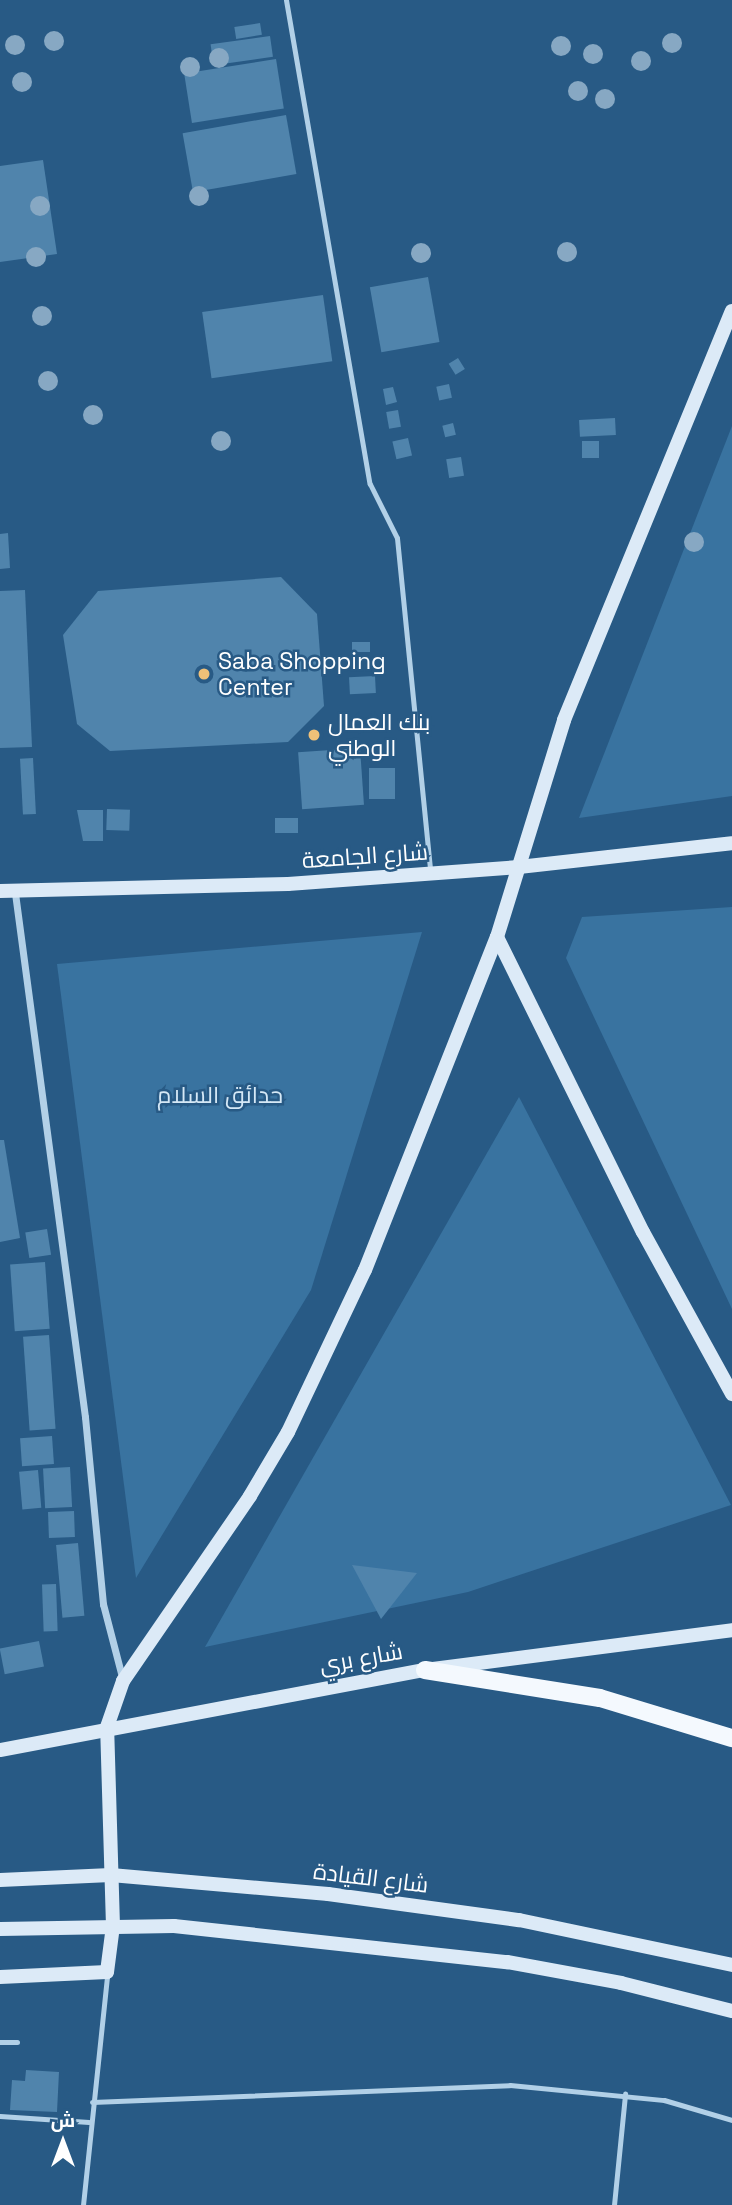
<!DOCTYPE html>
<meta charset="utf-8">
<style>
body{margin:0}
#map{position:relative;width:732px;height:2205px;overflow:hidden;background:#285a85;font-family:"Space Grotesk",Cairo,sans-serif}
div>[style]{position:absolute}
.green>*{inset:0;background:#3973a0}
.building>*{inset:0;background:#5084ac;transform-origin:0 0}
.lane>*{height:5px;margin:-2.5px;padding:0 2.5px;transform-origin:2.5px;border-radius:2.5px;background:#b2d0e7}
.street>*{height:7px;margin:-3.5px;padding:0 3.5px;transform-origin:3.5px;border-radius:3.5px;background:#b2d0e7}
.secondary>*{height:14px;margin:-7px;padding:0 7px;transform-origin:7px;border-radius:7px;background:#dceaf7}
.primary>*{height:18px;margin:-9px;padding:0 9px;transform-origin:9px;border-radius:9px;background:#f4f9fe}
.trees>*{width:20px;height:20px;margin:-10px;border-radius:50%;background:#87a8c3}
.dots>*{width:19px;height:19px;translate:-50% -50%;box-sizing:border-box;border:4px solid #285a85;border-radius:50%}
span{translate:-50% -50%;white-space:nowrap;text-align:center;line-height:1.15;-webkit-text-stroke:5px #285a85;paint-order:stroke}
.poi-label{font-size:23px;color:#fff}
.left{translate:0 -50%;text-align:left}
.street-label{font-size:23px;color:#fff}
.park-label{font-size:23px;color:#d5e8f6}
.north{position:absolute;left:28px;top:2107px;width:70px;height:70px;-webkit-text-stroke:5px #285a85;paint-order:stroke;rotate:0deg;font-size:19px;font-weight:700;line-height:28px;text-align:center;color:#fff}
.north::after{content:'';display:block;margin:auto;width:24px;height:32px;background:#fff;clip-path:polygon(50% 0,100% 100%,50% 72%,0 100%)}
</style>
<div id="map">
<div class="green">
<div style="clip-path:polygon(732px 426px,732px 796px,579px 818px)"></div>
<div style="clip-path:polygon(732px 907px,732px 1309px,566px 958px,582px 917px)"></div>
<div style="clip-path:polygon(422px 932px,311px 1290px,136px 1578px,57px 964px)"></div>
<div style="clip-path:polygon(519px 1097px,731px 1505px,468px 1592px,205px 1647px)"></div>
</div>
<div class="building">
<div style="left:260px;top:23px;width:12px;height:26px;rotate:81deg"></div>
<div style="left:270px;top:36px;width:21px;height:60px;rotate:82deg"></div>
<div style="left:276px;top:59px;width:50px;height:93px;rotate:81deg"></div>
<div style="left:286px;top:115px;width:60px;height:105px;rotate:80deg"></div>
<div style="clip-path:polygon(43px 160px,57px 254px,0 262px,0 166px)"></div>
<div style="left:428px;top:277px;width:66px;height:59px;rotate:80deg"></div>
<div style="left:323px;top:295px;width:67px;height:122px;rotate:82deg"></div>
<div style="left:458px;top:358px;width:13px;height:11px;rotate:58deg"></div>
<div style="left:449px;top:384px;width:14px;height:13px;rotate:78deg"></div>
<div style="clip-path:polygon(393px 387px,397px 402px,386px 405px,383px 389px)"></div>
<div style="left:398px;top:410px;width:17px;height:12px;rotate:80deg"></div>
<div style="left:615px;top:418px;width:17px;height:36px;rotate:87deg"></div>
<div style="left:453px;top:423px;width:12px;height:11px;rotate:76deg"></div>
<div style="left:408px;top:438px;width:18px;height:16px;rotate:77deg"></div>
<div style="left:582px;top:441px;width:17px;height:17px"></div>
<div style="left:461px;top:457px;width:19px;height:15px;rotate:81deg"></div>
<div style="clip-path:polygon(8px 533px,10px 568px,0 569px,0 534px)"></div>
<div style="clip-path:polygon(281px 577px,317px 614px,324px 706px,288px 742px,110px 751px,77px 724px,63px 635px,98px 591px)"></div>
<div style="clip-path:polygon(25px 590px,32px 747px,0 748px,0 591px)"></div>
<div style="left:352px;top:642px;width:18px;height:10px"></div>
<div style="left:375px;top:676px;width:17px;height:26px;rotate:87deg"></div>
<div style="left:360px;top:748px;width:57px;height:62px;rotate:86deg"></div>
<div style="left:33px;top:758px;width:56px;height:13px;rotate:87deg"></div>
<div style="left:369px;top:768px;width:26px;height:31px"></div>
<div style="left:107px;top:809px;width:23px;height:21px;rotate:2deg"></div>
<div style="clip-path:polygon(77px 810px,103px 810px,103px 841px,83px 841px)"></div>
<div style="left:275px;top:818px;width:23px;height:15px"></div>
<div style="clip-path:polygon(0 1140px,4px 1140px,20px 1238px,0 1242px)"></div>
<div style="left:47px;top:1229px;width:26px;height:22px;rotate:81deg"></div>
<div style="left:45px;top:1262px;width:67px;height:35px;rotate:86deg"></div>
<div style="left:49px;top:1335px;width:94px;height:26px;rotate:86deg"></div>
<div style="left:52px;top:1436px;width:28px;height:32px;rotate:86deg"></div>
<div style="left:70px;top:1467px;width:40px;height:27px;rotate:87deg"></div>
<div style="left:38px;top:1470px;width:38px;height:19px;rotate:85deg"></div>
<div style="left:74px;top:1511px;width:26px;height:26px;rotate:88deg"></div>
<div style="left:78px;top:1543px;width:73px;height:22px;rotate:85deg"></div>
<div style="clip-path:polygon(352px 1565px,417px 1573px,381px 1619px)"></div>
<div style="left:56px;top:1584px;width:47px;height:14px;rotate:88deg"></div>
<div style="left:39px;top:1641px;width:26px;height:40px;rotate:79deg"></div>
<div style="clip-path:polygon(26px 2070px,59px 2072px,57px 2112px,10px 2110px,12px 2080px,25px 2081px)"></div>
</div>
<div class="lane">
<div style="left:286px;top:0;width:491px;rotate:80.2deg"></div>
<div style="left:370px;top:484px;width:60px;rotate:63.4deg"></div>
<div style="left:397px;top:538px;width:335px;rotate:84.3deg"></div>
<div style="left:0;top:2042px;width:17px"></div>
<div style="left:92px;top:2102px;width:418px;rotate:-2.3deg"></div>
<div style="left:510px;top:2085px;width:155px;rotate:5.6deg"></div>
<div style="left:664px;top:2100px;width:71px;rotate:16.4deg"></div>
<div style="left:0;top:2116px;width:89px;rotate:3.9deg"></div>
<div style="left:83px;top:2205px;width:231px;rotate:-84deg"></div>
<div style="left:614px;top:2205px;width:112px;rotate:-84.3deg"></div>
</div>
<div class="street">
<div style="left:15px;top:893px;width:529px;rotate:82.39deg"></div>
<div style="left:85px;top:1417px;width:188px;rotate:84.5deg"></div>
<div style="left:103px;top:1604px;width:80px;rotate:75.4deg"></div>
</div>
<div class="secondary">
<div style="left:0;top:891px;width:288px;rotate:-1.4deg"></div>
<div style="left:288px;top:884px;width:232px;rotate:-4.2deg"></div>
<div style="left:519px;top:867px;width:214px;rotate:-6.4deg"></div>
<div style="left:497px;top:937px;width:329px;rotate:63.7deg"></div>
<div style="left:643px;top:1232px;width:185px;rotate:61.2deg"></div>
<div style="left:0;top:1750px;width:432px;rotate:-10.7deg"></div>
<div style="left:425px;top:1670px;width:310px;rotate:-7.4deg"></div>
<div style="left:0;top:1880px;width:111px;rotate:-2.6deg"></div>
<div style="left:111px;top:1875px;width:218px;rotate:5deg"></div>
<div style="left:328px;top:1894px;width:193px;rotate:7.8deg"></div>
<div style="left:519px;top:1920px;width:218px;rotate:11.9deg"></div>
<div style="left:0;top:1929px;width:174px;rotate:-1deg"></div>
<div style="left:174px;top:1926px;width:335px;rotate:6.2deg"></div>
<div style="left:507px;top:1962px;width:116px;rotate:10.4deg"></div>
<div style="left:621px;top:1983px;width:114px;rotate:14.2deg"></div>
<div style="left:0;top:1977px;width:107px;rotate:-2.7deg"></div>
<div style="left:107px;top:1972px;width:46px;rotate:-82.6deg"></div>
<div style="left:113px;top:1926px;width:199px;rotate:-91.7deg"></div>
<div style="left:107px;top:1727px;width:49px;rotate:-70.8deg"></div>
<div style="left:123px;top:1681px;width:224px;rotate:-55.5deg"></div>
<div style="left:250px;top:1496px;width:74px;rotate:-59.3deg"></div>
<div style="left:288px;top:1432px;width:179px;rotate:-64.6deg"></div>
<div style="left:365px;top:1270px;width:358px;rotate:-68.4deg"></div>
<div style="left:497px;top:937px;width:227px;rotate:-72.8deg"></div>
<div style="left:564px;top:720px;width:442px;rotate:-67.7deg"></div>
</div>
<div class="primary">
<div style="left:425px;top:1670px;width:177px;rotate:9.1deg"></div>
<div style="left:600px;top:1698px;width:138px;rotate:16.9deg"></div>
</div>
<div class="trees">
<div style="left:54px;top:41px"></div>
<div style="left:672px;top:43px"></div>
<div style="left:15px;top:45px"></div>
<div style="left:561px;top:46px"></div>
<div style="left:593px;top:54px"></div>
<div style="left:219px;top:58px"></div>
<div style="left:641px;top:61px"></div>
<div style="left:190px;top:67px"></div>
<div style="left:22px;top:82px"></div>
<div style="left:578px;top:91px"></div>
<div style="left:605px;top:99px"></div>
<div style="left:199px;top:196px"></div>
<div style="left:40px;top:206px"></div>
<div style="left:567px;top:252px"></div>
<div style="left:421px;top:253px"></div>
<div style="left:36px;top:257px"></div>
<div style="left:42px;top:316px"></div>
<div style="left:48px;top:381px"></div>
<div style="left:93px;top:415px"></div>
<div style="left:221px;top:441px"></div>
<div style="left:694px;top:542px"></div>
</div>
<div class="dots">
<div style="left:204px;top:674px;background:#efc078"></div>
<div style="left:314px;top:735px;background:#efc078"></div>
</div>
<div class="poi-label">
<span class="left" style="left:218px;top:674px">Saba Shopping<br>Center</span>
<span class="left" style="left:328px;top:735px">بنك العمال<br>الوطني</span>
</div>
<div class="street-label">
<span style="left:365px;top:856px;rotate:-4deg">شارع الجامعة</span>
<span style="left:361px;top:1658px;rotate:-10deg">شارع بري</span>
<span style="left:371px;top:1878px;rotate:7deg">شارع القيادة</span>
</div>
<div class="park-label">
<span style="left:220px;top:1095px">حدائق السلام</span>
</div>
<div class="north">ش</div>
</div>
